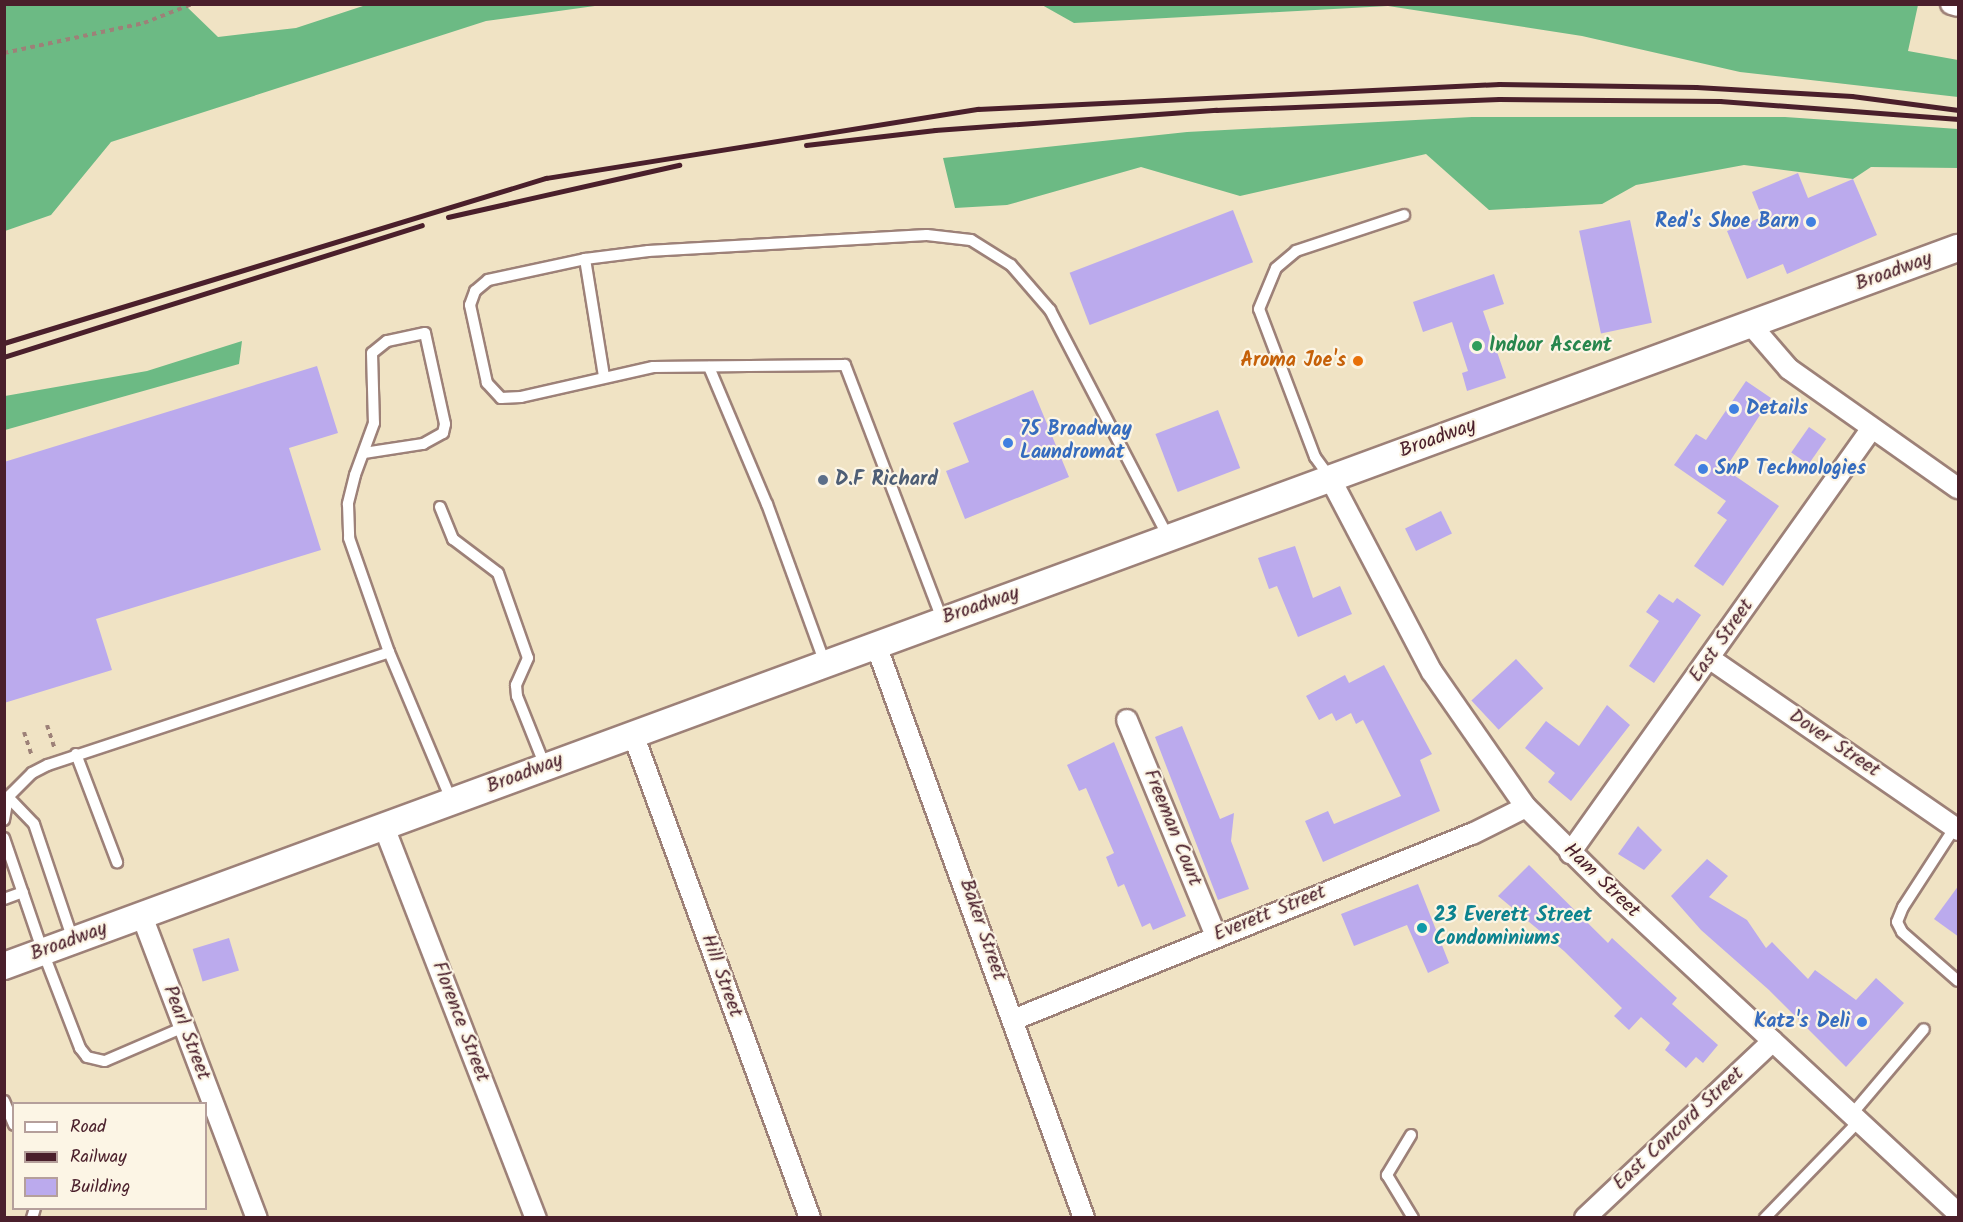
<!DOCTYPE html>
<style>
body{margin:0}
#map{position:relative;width:1963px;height:1222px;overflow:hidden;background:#f0e3c4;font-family:Kalam,sans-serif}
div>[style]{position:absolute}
.forest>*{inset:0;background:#6cba84}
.building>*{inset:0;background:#bbaaed;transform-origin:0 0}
.path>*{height:4px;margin-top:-2px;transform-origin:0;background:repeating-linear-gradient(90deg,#9d8178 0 4.5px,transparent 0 9px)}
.roads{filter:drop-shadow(2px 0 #9d8178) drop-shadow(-2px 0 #9d8178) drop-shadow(0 2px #9d8178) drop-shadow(0 -2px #9d8178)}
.service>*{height:10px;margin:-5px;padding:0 5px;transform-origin:5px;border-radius:5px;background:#fff}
.minor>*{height:20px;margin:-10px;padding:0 10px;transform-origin:10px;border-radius:10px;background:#fff}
.tertiary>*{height:26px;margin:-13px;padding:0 13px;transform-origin:13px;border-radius:13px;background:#fff}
.rail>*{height:4.5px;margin:-2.25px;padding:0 2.25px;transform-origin:2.25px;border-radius:2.25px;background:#4a1f2b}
.dots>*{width:16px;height:16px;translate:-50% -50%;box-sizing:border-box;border:3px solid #fcf5e5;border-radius:50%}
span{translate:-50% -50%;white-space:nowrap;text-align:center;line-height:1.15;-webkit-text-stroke:4.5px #fcf5e5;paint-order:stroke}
.shop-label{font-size:20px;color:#366cbe;font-weight:700}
.right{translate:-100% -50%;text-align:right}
.left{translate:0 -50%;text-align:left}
.street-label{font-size:20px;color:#4a1f2b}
.leisure-label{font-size:20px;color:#27864d;font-weight:700}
.food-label{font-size:20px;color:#c56008;font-weight:700}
.service-label{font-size:20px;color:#4e5e75;font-weight:700}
.culture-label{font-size:20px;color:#0d838f;font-weight:700}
.frame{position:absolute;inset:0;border:6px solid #4a1f2b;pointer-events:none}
.legend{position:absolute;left:12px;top:1102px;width:195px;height:108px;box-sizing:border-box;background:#fcf5e5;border:2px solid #b59f9b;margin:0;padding:8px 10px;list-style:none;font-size:18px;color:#4a1f2b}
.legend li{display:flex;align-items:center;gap:12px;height:30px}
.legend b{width:30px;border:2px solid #b59f9b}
</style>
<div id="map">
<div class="forest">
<div style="clip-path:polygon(4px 5px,185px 5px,218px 37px,296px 28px,366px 5px,602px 5px,486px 21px,111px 142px,51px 215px,5px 231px)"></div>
<div style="clip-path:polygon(1042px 5px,1918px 5px,1908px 51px,1958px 60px,1958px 97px,1740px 72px,1582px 36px,1388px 6px,1074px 23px)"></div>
<div style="clip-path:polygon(1472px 117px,1785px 117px,1958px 129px,1958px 168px,1871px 167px,1853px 179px,1744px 165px,1636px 185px,1602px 204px,1489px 210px,1426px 154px,1240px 196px,1141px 167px,1007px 205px,955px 208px,943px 158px,1187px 132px)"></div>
<div style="clip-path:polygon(242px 341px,239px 364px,5px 430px,5px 396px,147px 371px)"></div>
</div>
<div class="building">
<div style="clip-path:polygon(1798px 173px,1808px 198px,1853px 179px,1877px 235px,1787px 274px,1783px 264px,1747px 279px,1727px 231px,1762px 217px,1752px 192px)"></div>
<div style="left:1233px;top:210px;width:56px;height:175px;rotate:69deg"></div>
<div style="left:1630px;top:220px;width:105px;height:52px;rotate:78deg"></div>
<div style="clip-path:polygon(1494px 274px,1504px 304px,1483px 311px,1506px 378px,1467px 391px,1462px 373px,1468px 371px,1452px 322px,1423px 332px,1413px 302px)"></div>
<div style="clip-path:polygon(317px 366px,338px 433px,289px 448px,321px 550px,96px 619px,112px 670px,4px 703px,4px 462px)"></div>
<div style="clip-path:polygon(1746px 381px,1771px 398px,1725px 469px,1779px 506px,1723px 586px,1694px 566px,1727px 520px,1717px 513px,1726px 501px,1674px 465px,1696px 434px,1706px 440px)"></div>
<div style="clip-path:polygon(1033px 390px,1069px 477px,965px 519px,946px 471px,969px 462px,953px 423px)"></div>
<div style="left:1218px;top:410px;width:62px;height:67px;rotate:69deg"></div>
<div style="left:1809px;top:427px;width:21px;height:31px;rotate:35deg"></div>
<div style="left:1441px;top:511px;width:25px;height:40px;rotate:64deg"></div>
<div style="clip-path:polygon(1295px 546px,1313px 598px,1340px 586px,1352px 614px,1298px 637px,1277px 586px,1269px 589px,1258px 558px)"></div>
<div style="clip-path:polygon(1659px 594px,1673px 603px,1677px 598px,1701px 615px,1654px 683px,1629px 666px,1659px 621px,1646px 612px)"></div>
<div style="left:1516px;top:659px;width:40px;height:61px;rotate:47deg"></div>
<div style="clip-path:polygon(1384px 665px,1432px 754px,1420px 760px,1440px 811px,1323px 862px,1305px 821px,1328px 811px,1334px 824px,1401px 796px,1363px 720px,1356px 724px,1351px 713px,1336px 721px,1332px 713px,1319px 720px,1306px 696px,1345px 675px,1349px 683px)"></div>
<div style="clip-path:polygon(1607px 705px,1630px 725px,1571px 801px,1548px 782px,1555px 773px,1525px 748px,1546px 721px,1579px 746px)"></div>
<div style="clip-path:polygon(1182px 726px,1220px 819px,1234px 813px,1231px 841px,1249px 889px,1218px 900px,1155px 737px)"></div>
<div style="clip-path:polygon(1114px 742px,1186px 916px,1153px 930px,1150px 923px,1142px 927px,1124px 884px,1118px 887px,1106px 857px,1114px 853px,1086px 788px,1079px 791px,1067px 765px)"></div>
<div style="clip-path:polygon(1638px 826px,1662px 850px,1644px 870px,1618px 854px)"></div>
<div style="clip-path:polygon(1707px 859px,1728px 876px,1709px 897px,1747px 920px,1766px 948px,1772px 942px,1808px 979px,1815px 970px,1856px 1000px,1876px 978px,1904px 1003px,1846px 1067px,1769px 990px,1701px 930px,1671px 896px)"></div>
<div style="clip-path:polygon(1529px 865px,1608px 943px,1612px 938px,1677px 998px,1672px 1004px,1718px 1045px,1703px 1063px,1696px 1057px,1686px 1068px,1665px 1050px,1670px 1043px,1641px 1017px,1629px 1030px,1614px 1016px,1622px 1008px,1564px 951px,1498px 896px)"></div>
<div style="clip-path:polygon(1418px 884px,1449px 963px,1428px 973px,1407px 925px,1354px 946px,1341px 914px)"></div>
<div style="clip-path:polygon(1959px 885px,1959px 937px,1934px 919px)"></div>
<div style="left:229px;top:938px;width:34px;height:38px;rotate:73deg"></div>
</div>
<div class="path">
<div style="left:4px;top:53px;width:143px;rotate:-12.1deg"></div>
<div style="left:144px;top:23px;width:52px;rotate:-21.6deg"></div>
<div style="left:47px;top:725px;width:23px;rotate:72deg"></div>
<div style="left:24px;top:732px;width:26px;rotate:72deg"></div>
</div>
<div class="roads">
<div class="service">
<div style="left:585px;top:259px;width:119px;rotate:80.8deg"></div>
<div style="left:709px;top:367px;width:149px;rotate:67.1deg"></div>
<div style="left:767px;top:504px;width:169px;rotate:70deg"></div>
<div style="left:364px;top:453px;width:60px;rotate:-8.7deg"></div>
<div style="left:423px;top:444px;width:23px;rotate:-29deg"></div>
<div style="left:443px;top:433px;width:9px;rotate:-77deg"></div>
<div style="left:445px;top:424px;width:93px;rotate:-102.4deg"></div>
<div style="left:425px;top:333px;width:39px;rotate:168deg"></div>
<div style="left:387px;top:341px;width:19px;rotate:141deg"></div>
<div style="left:372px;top:353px;width:70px;rotate:88.4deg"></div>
<div style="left:374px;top:423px;width:55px;rotate:110.1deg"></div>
<div style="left:355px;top:475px;width:30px;rotate:104deg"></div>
<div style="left:348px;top:504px;width:34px;rotate:88deg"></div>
<div style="left:349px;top:538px;width:121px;rotate:70.7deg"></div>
<div style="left:1331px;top:479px;width:27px;rotate:-126deg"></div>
<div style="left:1315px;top:457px;width:158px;rotate:-110.7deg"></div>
<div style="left:1259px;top:309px;width:44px;rotate:-67.5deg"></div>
<div style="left:1276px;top:268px;width:26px;rotate:-40deg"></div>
<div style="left:1296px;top:251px;width:114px;rotate:-18.4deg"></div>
<div style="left:440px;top:507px;width:35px;rotate:68deg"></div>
<div style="left:453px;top:539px;width:56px;rotate:37.1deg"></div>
<div style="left:498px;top:573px;width:90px;rotate:70.6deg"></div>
<div style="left:528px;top:658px;width:30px;rotate:114deg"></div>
<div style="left:516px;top:685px;width:11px;rotate:85deg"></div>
<div style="left:517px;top:696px;width:75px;rotate:68.2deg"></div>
<div style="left:942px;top:619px;width:272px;rotate:-110.9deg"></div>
<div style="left:845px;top:365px;width:192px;rotate:179.4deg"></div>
<div style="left:653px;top:367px;width:135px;rotate:167.2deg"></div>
<div style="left:521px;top:397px;width:20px;rotate:177deg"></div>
<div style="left:501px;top:398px;width:21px;rotate:-133deg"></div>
<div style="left:487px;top:383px;width:80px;rotate:-102.3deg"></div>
<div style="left:470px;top:305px;width:15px;rotate:-70deg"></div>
<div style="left:475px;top:291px;width:17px;rotate:-40deg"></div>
<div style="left:488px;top:280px;width:99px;rotate:-12.2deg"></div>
<div style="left:585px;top:259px;width:64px;rotate:-7.2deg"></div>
<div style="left:648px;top:251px;width:279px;rotate:-3.3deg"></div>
<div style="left:927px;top:235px;width:44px;rotate:6.5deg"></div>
<div style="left:971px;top:240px;width:47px;rotate:32deg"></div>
<div style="left:1011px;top:265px;width:60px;rotate:49.1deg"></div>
<div style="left:1050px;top:310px;width:258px;rotate:62.5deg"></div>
<div style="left:76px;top:754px;width:116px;rotate:69.2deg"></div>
<div style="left:8px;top:797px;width:34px;rotate:-45deg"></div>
<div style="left:32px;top:773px;width:18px;rotate:-27deg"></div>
<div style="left:48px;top:765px;width:359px;rotate:-18.3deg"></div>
<div style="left:389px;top:652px;width:163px;rotate:67.2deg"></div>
<div style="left:4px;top:820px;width:23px;rotate:-80deg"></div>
<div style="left:8px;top:797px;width:37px;rotate:46deg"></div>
<div style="left:34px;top:824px;width:122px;rotate:71.4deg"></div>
<div style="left:1955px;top:827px;width:95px;rotate:123deg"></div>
<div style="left:1903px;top:907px;width:16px;rotate:112deg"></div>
<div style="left:1897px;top:922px;width:11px;rotate:63deg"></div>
<div style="left:1902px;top:932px;width:74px;rotate:41.2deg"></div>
<div style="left:4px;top:838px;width:120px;rotate:71.1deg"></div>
<div style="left:43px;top:952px;width:103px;rotate:68.9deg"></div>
<div style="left:80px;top:1048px;width:11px;rotate:52deg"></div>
<div style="left:87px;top:1057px;width:18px;rotate:13deg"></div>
<div style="left:105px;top:1061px;width:86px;rotate:-23.3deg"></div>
<div style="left:4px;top:899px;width:20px;rotate:-20deg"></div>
<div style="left:4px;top:1101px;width:26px;rotate:67deg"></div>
<div style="left:1852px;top:1114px;width:111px;rotate:-49.7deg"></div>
<div style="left:1411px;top:1135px;width:47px;rotate:121deg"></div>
<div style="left:1387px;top:1175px;width:50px;rotate:58.8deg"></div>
<div style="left:32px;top:1218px;width:10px;rotate:-73deg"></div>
<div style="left:1765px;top:1218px;width:135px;rotate:-45.9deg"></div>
</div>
<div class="minor">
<div style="left:1951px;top:4px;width:7px;rotate:16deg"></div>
<div style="left:1751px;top:325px;width:58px;rotate:49.2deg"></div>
<div style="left:1789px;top:369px;width:207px;rotate:35.2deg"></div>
<div style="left:1331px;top:480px;width:217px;rotate:62.3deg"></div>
<div style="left:1432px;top:672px;width:165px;rotate:55.2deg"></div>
<div style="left:1526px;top:807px;width:117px;rotate:44.7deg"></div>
<div style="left:1609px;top:889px;width:476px;rotate:42.9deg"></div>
<div style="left:876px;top:645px;width:610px;rotate:70.05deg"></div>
<div style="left:1709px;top:658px;width:303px;rotate:34.6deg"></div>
<div style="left:1127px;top:720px;width:234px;rotate:67.6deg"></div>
<div style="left:633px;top:734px;width:515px;rotate:69.91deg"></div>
<div style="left:384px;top:827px;width:420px;rotate:68.8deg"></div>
<div style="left:1570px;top:853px;width:521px;rotate:-54.6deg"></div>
<div style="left:142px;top:916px;width:323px;rotate:69.2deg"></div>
<div style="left:1013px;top:1020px;width:495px;rotate:-22.1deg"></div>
<div style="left:1472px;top:834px;width:60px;rotate:-26.6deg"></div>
<div style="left:1585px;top:1218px;width:258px;rotate:-43.3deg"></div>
</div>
<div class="tertiary">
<div style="left:4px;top:966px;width:2082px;rotate:-20.18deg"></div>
</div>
</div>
<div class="rail">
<div style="left:806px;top:145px;width:130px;rotate:-6.6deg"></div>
<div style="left:935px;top:130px;width:282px;rotate:-4.1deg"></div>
<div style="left:1216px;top:110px;width:283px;rotate:-2.2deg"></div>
<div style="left:1499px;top:99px;width:221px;rotate:0.5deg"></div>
<div style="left:1720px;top:101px;width:239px;rotate:4.3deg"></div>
<div style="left:448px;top:217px;width:237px;rotate:-12.7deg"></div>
<div style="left:4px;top:343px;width:567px;rotate:-16.93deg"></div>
<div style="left:546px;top:178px;width:437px;rotate:-9.1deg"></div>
<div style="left:978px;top:109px;width:522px;rotate:-2.75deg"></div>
<div style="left:1499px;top:84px;width:197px;rotate:0.9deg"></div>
<div style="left:1696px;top:87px;width:156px;rotate:3.3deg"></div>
<div style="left:1852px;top:96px;width:107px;rotate:7.5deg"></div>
<div style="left:4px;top:357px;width:438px;rotate:-17.5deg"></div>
</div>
<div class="dots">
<div style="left:1811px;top:222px;background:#3f7fe0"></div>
<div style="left:1477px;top:346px;background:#2e9e5b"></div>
<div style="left:1358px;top:361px;background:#e8710a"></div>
<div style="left:1734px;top:409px;background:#3f7fe0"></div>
<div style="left:1008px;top:443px;background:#3f7fe0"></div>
<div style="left:1703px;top:469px;background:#3f7fe0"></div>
<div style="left:823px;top:480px;background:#5c6f8a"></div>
<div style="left:1422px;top:928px;background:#0f9aa8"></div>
<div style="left:1862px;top:1022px;background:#3f7fe0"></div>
</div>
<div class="shop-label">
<span class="right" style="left:1799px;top:222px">Red's Shoe Barn</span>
<span class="left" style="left:1746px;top:409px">Details</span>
<span class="left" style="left:1020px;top:442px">75 Broadway<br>Laundromat</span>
<span class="left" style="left:1715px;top:469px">SnP Technologies</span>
<span class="right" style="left:1850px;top:1022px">Katz's Deli</span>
</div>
<div class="street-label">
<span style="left:1894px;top:272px;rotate:-20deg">Broadway</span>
<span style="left:1438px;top:439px;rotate:-20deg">Broadway</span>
<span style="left:981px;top:606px;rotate:-19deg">Broadway</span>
<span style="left:1722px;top:641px;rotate:-55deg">East Street</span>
<span style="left:1834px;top:744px;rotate:34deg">Dover Street</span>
<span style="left:525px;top:774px;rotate:-21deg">Broadway</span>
<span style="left:1172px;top:828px;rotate:68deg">Freeman Court</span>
<span style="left:1601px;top:881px;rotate:44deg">Ham Street</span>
<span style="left:1270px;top:914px;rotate:-22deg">Everett Street</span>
<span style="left:982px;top:930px;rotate:71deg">Baker Street</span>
<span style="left:69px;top:942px;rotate:-20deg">Broadway</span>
<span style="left:721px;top:976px;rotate:70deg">Hill Street</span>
<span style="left:460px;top:1022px;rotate:69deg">Florence Street</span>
<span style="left:186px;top:1033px;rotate:69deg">Pearl Street</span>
<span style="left:1679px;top:1129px;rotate:-43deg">East Concord Street</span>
</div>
<div class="leisure-label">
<span class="left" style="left:1489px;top:346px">Indoor Ascent</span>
</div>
<div class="food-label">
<span class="right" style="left:1346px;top:361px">Aroma Joe's</span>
</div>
<div class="service-label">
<span class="left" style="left:835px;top:480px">D.F Richard</span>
</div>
<div class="culture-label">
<span class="left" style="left:1434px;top:928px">23 Everett Street<br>Condominiums</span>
</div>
<div class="frame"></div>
<ul class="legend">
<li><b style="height:8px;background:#fff"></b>Road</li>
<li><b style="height:8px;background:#4a1f2b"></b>Railway</li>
<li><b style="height:16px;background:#bbaaed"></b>Building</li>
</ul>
</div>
